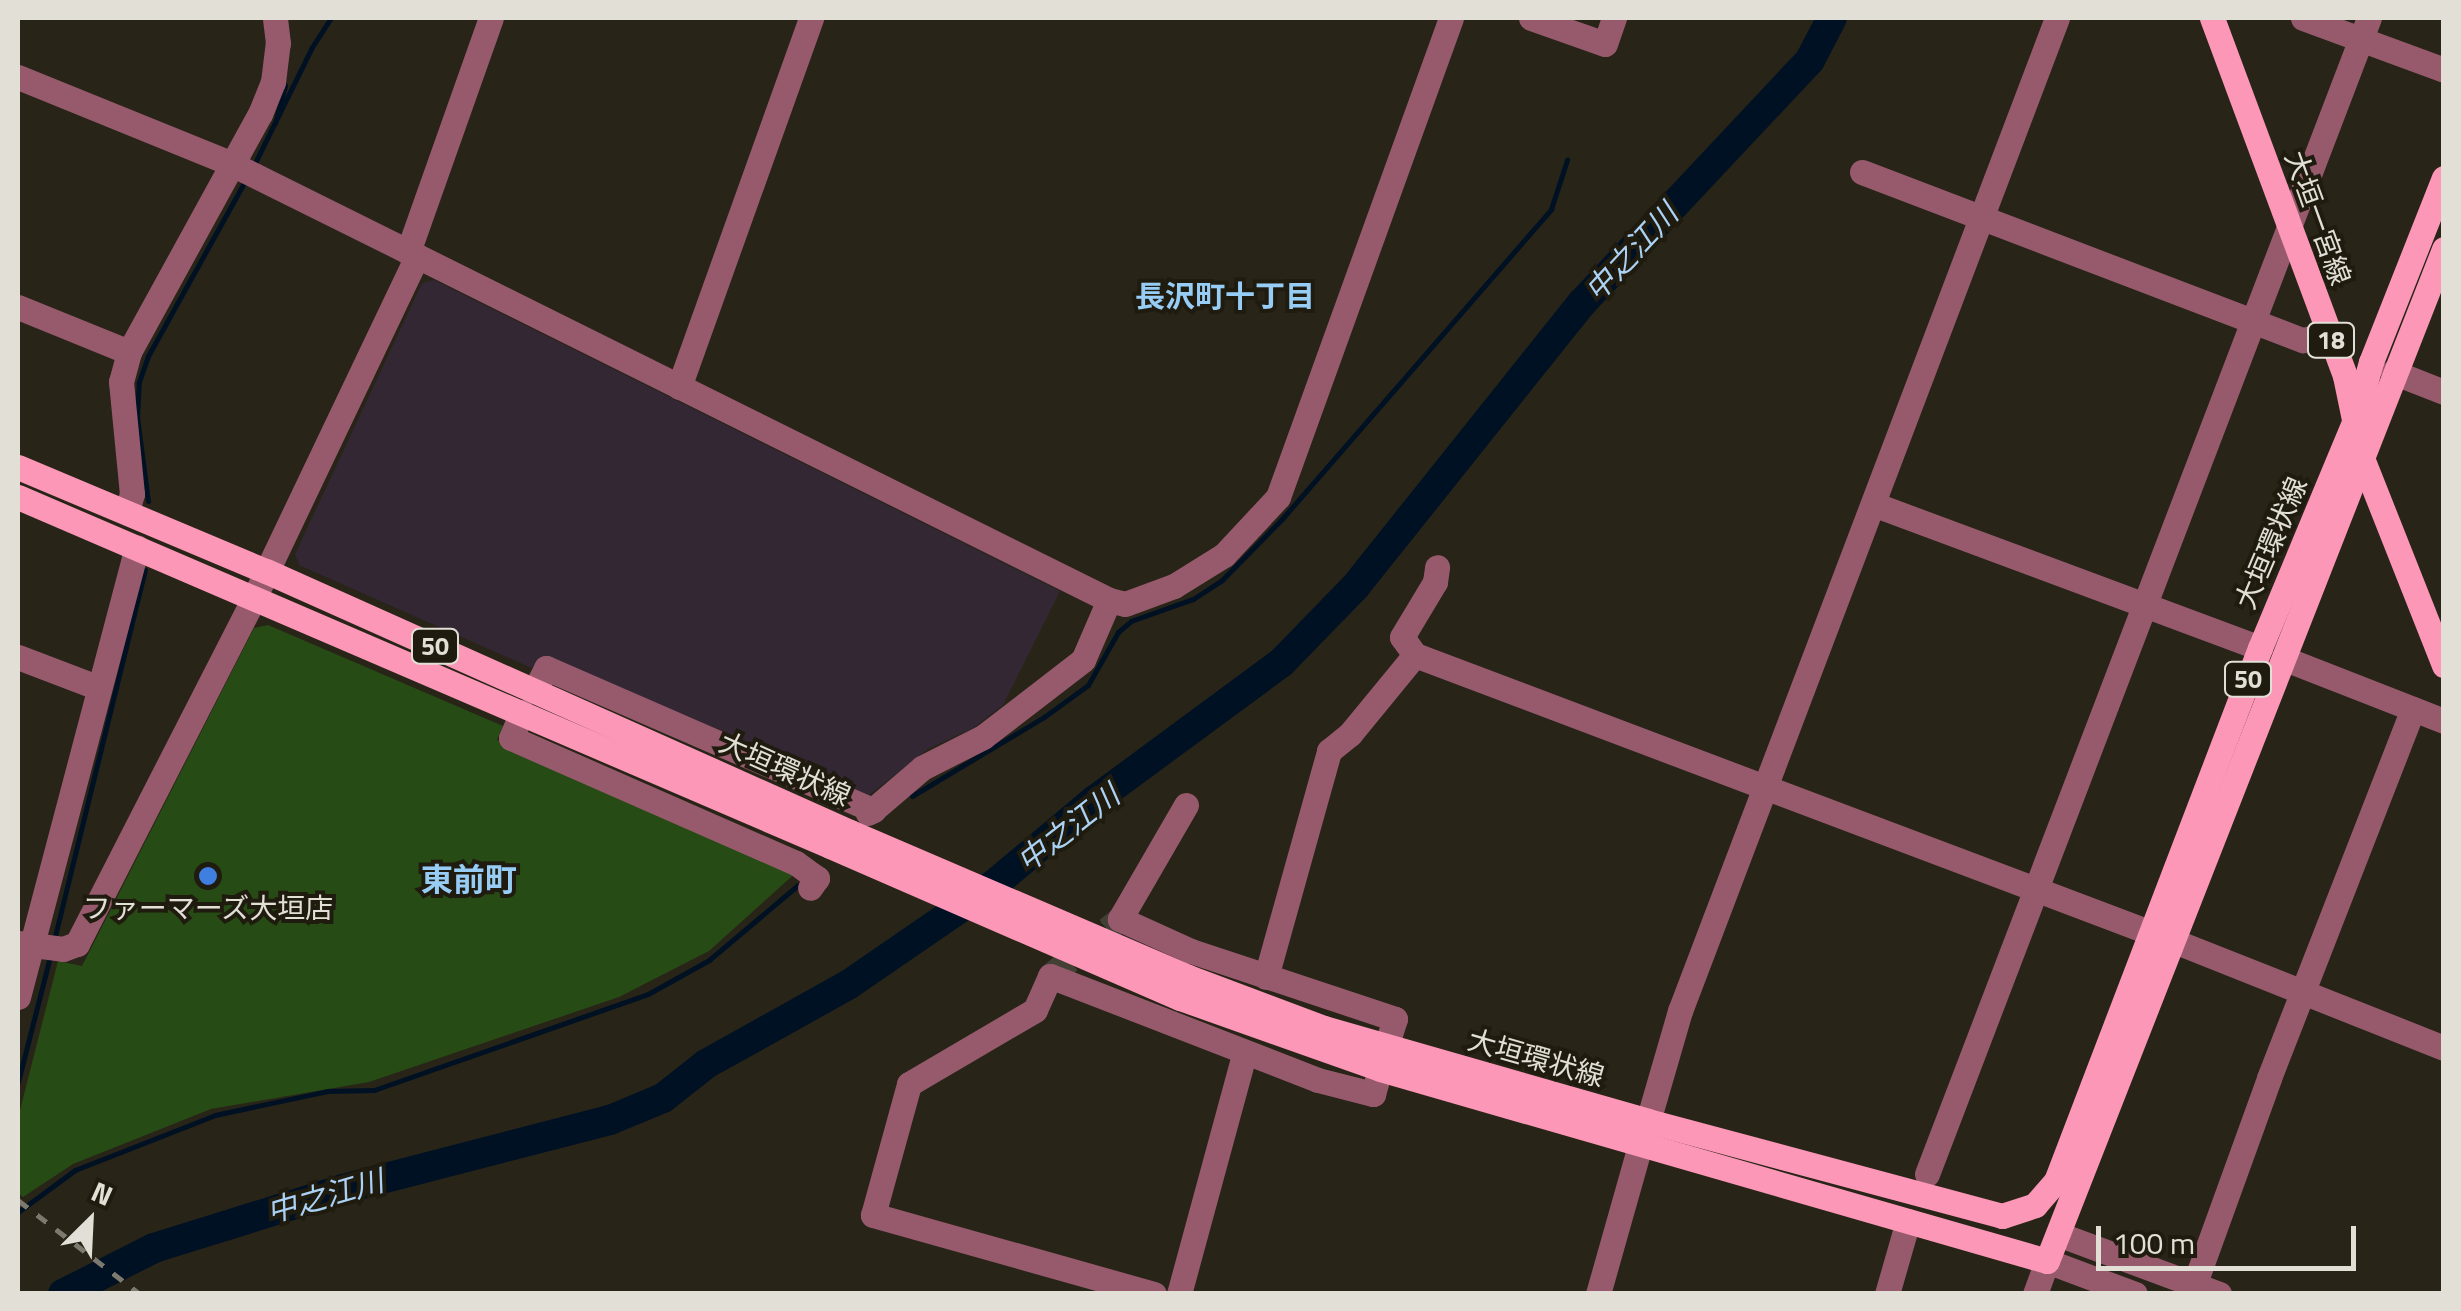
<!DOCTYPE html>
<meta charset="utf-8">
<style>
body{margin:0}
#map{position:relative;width:2461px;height:1311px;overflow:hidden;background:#282418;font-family:"Titillium Web","Noto Sans JP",sans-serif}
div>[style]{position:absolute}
.industrial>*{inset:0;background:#332734}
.green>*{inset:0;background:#274b14}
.stream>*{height:5px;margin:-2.5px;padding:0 2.5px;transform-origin:2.5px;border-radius:2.5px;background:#001124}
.river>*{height:30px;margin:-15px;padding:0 15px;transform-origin:15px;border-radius:15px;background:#001124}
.minor-tunnel>*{height:25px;margin-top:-12.5px;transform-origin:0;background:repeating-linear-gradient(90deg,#444035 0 25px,transparent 0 37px)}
.minor>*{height:25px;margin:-12.5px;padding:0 12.5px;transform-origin:12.5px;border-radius:12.5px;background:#975a6d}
.major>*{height:25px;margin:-12.5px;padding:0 12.5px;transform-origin:12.5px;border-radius:12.5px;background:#fd97b7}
.rail>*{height:5px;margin-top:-2.5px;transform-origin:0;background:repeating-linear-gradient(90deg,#7c796f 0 12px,transparent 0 24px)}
.major-bridge>*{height:25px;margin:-12.5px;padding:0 12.5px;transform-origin:12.5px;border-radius:12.5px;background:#fd97b7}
.dots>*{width:28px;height:28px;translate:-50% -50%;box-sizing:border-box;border:5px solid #1f1b0f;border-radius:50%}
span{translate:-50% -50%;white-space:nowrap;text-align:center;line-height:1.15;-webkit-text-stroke:8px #1f1b0f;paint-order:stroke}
.shield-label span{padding:2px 8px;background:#1f1b0f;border:2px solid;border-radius:8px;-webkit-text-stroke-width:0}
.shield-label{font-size:25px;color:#e2dfd7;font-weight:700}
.street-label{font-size:28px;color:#e2dfd7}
.poi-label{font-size:28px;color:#e2dfd7}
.water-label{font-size:30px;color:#abd2f4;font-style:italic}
.neighbourhood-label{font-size:30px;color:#97ccf5;font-weight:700}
.quarter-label{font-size:32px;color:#97ccf5;font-weight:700}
.frame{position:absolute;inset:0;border:20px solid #e2dfd7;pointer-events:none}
.north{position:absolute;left:40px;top:1171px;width:100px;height:100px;-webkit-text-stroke:8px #1f1b0f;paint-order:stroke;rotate:24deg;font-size:28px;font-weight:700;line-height:40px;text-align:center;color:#e2dfd7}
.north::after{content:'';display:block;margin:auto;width:35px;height:45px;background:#e2dfd7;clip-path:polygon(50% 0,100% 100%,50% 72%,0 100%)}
.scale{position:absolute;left:2096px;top:1226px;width:260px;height:45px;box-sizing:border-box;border:5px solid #e2dfd7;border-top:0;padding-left:12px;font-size:30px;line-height:35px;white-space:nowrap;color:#e2dfd7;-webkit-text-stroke:8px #1f1b0f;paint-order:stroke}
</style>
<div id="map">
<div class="industrial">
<div style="clip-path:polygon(434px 280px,1060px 591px,1003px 705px,973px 728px,928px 749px,869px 795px,683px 714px,534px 669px,299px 565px,295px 554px,422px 283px)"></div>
</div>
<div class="green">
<div style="clip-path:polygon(268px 625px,503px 726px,497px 740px,799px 870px,709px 951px,619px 997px,369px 1082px,211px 1109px,73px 1164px,23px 1197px,18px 1193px,18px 1118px,58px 961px,82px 966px,254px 628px)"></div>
</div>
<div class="stream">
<div style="left:275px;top:123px;width:39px;rotate:-75deg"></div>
<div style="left:254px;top:165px;width:131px;rotate:-63.8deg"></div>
<div style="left:312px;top:47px;width:35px;rotate:-57deg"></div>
<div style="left:148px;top:501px;width:85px;rotate:-97.5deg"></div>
<div style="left:137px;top:417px;width:35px;rotate:-87deg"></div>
<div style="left:139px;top:382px;width:28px;rotate:-71deg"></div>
<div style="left:148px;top:356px;width:202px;rotate:-61deg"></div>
<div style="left:912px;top:796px;width:154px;rotate:-30.9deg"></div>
<div style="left:1044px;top:717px;width:54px;rotate:-36deg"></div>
<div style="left:1088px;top:685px;width:61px;rotate:-60.5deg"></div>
<div style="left:1118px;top:632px;width:17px;rotate:-40deg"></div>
<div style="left:1131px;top:621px;width:66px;rotate:-19.5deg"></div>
<div style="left:1193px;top:599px;width:35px;rotate:-33deg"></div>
<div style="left:1222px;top:580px;width:84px;rotate:-45.5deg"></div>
<div style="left:1281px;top:520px;width:412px;rotate:-49deg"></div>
<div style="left:1551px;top:209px;width:52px;rotate:-71.9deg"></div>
<div style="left:54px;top:940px;width:381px;rotate:-76.2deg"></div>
<div style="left:18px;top:1082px;width:130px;rotate:-75.7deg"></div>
<div style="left:18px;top:1212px;width:71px;rotate:-36.4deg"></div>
<div style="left:75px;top:1170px;width:150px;rotate:-21.4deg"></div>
<div style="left:215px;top:1115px;width:116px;rotate:-12deg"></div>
<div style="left:328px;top:1091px;width:46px;rotate:-1.2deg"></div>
<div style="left:374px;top:1090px;width:290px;rotate:-19.3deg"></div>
<div style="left:648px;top:994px;width:70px;rotate:-29.1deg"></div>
<div style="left:709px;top:960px;width:116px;rotate:-40.1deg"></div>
</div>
<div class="river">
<div style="left:63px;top:1294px;width:102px;rotate:-26.8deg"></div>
<div style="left:154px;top:1248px;width:198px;rotate:-17.3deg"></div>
<div style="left:343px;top:1189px;width:276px;rotate:-14.5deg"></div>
<div style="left:610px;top:1120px;width:57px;rotate:-22.5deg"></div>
<div style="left:663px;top:1098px;width:55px;rotate:-38.3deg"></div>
<div style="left:706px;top:1064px;width:162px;rotate:-29.1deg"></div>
<div style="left:848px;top:985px;width:175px;rotate:-34.5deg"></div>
<div style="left:992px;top:886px;width:134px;rotate:-39.9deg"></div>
<div style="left:1095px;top:800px;width:231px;rotate:-36.4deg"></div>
<div style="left:1281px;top:663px;width:106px;rotate:-45.8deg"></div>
<div style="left:1355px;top:587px;width:364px;rotate:-51.4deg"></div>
<div style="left:1582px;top:303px;width:333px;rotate:-46.8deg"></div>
<div style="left:1810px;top:60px;width:47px;rotate:-62.4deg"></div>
</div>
<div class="minor-tunnel">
<div style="left:1050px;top:976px;width:90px;rotate:-39.2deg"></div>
</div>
<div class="minor">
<div style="left:1531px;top:18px;width:78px;rotate:19.4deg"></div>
<div style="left:1605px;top:44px;width:28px;rotate:-71deg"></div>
<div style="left:2303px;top:18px;width:150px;rotate:20.2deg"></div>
<div style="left:18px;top:77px;width:231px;rotate:22.1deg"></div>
<div style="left:232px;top:164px;width:979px;rotate:26.43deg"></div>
<div style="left:1109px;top:600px;width:65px;rotate:113.4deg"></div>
<div style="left:1083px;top:660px;width:126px;rotate:142.4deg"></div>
<div style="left:983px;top:737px;width:68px;rotate:153.1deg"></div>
<div style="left:922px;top:768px;width:65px;rotate:139.4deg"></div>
<div style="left:1862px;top:172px;width:472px;rotate:20.9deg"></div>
<div style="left:2303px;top:340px;width:27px;rotate:-13deg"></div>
<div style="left:408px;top:252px;width:248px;rotate:-70.5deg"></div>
<div style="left:18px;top:307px;width:120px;rotate:22.1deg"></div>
<div style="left:2393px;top:372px;width:55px;rotate:21.4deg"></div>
<div style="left:679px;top:387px;width:392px;rotate:-70.3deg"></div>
<div style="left:1873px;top:504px;width:413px;rotate:20.4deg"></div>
<div style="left:127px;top:511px;width:18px;rotate:-74deg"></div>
<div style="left:132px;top:494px;width:113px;rotate:-95.6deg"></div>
<div style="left:121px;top:382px;width:31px;rotate:-75deg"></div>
<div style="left:129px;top:352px;width:272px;rotate:-61.2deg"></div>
<div style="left:260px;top:114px;width:35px;rotate:-68deg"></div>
<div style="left:273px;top:82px;width:39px;rotate:-83deg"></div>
<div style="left:278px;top:43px;width:25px;rotate:-97deg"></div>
<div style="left:1109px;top:600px;width:16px;rotate:14deg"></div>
<div style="left:1125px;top:604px;width:52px;rotate:-20.2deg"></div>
<div style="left:1174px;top:586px;width:59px;rotate:-31.8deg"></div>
<div style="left:1224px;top:555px;width:79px;rotate:-47deg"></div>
<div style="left:1278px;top:497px;width:509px;rotate:-70.14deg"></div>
<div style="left:1415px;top:655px;width:790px;rotate:20.68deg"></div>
<div style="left:18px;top:657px;width:87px;rotate:20.9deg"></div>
<div style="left:2285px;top:659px;width:171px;rotate:21.3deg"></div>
<div style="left:534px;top:691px;width:26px;rotate:-62deg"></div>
<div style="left:546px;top:668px;width:357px;rotate:23.5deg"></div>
<div style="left:873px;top:810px;width:6px;rotate:149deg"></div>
<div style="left:522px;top:712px;width:28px;rotate:113deg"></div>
<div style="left:511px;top:738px;width:311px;rotate:23.7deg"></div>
<div style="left:796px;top:863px;width:26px;rotate:36deg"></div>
<div style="left:817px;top:878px;width:12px;rotate:125deg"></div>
<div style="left:1186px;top:805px;width:132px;rotate:120.1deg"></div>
<div style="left:1120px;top:919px;width:78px;rotate:24.3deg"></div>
<div style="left:1191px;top:951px;width:215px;rotate:18.4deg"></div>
<div style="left:1395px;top:1019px;width:28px;rotate:108deg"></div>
<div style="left:2174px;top:941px;width:290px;rotate:21.6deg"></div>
<div style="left:18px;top:943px;width:45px;rotate:7.6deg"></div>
<div style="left:63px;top:949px;width:15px;rotate:-20deg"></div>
<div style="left:77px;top:944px;width:389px;rotate:-62.9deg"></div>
<div style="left:254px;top:598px;width:379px;rotate:-64.5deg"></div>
<div style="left:1266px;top:977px;width:235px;rotate:-74.4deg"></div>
<div style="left:1329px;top:751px;width:27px;rotate:-39deg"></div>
<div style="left:1350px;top:734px;width:102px;rotate:-50.6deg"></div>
<div style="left:1415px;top:655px;width:22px;rotate:-126deg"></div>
<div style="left:1402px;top:637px;width:64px;rotate:-59deg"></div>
<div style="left:1435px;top:582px;width:15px;rotate:-82deg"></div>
<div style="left:18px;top:997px;width:465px;rotate:-75.2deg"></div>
<div style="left:1648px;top:1121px;width:115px;rotate:-73.8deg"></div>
<div style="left:1680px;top:1011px;width:1062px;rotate:-69.21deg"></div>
<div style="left:1927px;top:1174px;width:1238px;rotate:-69.08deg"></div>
<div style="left:2058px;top:1234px;width:172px;rotate:20.4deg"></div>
<div style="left:1154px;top:1294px;width:292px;rotate:-164.3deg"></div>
<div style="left:873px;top:1215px;width:136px;rotate:-74.6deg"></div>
<div style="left:909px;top:1084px;width:146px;rotate:-30.4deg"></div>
<div style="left:1035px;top:1010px;width:37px;rotate:-66deg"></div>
<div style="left:1050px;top:976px;width:287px;rotate:21.2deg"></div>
<div style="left:1318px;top:1080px;width:57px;rotate:14.3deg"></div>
<div style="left:1373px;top:1094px;width:26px;rotate:-74deg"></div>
<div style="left:1179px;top:1294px;width:249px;rotate:-74.8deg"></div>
<div style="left:1598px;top:1294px;width:158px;rotate:-74.2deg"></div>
<div style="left:1887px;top:1294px;width:76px;rotate:-74deg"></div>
<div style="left:2035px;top:1294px;width:35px;rotate:-70deg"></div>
<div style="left:2047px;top:1261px;width:94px;rotate:20.6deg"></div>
<div style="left:2191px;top:1294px;width:230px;rotate:-70.1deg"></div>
<div style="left:2269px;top:1078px;width:396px;rotate:-68.7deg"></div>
</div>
<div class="major">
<div style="left:2212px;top:18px;width:382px;rotate:69.6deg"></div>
<div style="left:2345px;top:376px;width:84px;rotate:78.3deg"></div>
<div style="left:2362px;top:458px;width:223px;rotate:68.4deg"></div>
<div style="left:18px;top:467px;width:269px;rotate:22.8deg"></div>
<div style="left:266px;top:571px;width:640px;rotate:24.08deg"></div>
<div style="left:18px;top:497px;width:884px;rotate:23.26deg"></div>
<div style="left:1188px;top:977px;width:145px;rotate:20.6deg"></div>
<div style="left:1324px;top:1028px;width:337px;rotate:16deg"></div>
<div style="left:1648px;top:1121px;width:367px;rotate:15deg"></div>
<div style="left:2002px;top:1216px;width:35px;rotate:-18deg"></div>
<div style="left:2035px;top:1205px;width:32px;rotate:-49deg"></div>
<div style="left:2056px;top:1181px;width:571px;rotate:-69.06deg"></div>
<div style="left:2260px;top:648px;width:247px;rotate:-67.4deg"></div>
<div style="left:2355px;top:420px;width:60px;rotate:-74.6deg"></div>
<div style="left:2371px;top:362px;width:198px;rotate:-68.4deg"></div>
<div style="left:1180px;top:998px;width:212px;rotate:19.5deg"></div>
<div style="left:1380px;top:1069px;width:694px;rotate:16.06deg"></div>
<div style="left:2047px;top:1261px;width:1087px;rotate:-68.58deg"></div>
</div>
<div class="rail">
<div style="left:18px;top:1200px;width:154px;rotate:37.6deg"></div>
</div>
<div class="major-bridge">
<div style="left:850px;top:832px;width:368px;rotate:23.2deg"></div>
<div style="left:830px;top:846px;width:382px;rotate:23.5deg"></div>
</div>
<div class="dots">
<div style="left:208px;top:876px;background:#3f7fe0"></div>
</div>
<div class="shield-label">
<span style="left:2331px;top:340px">18</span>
<span style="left:435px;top:646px">50</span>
<span style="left:2248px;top:679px">50</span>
</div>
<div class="street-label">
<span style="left:2318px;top:218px;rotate:70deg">大垣一宮線</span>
<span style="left:2271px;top:543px;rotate:-67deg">大垣環状線</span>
<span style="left:785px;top:769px;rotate:24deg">大垣環状線</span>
<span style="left:1536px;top:1058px;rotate:16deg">大垣環状線</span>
</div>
<div class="poi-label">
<span style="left:208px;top:908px">ファーマーズ大垣店</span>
</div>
<div class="water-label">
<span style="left:1631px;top:252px;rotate:-47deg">中之江川</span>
<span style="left:1068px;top:828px;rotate:-38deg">中之江川</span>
<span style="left:325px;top:1196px;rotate:-16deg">中之江川</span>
</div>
<div class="neighbourhood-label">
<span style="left:1225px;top:296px">長沢町十丁目</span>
</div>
<div class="quarter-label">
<span style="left:469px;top:879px">東前町</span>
</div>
<div class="frame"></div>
<div class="north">N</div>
<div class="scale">100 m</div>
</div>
